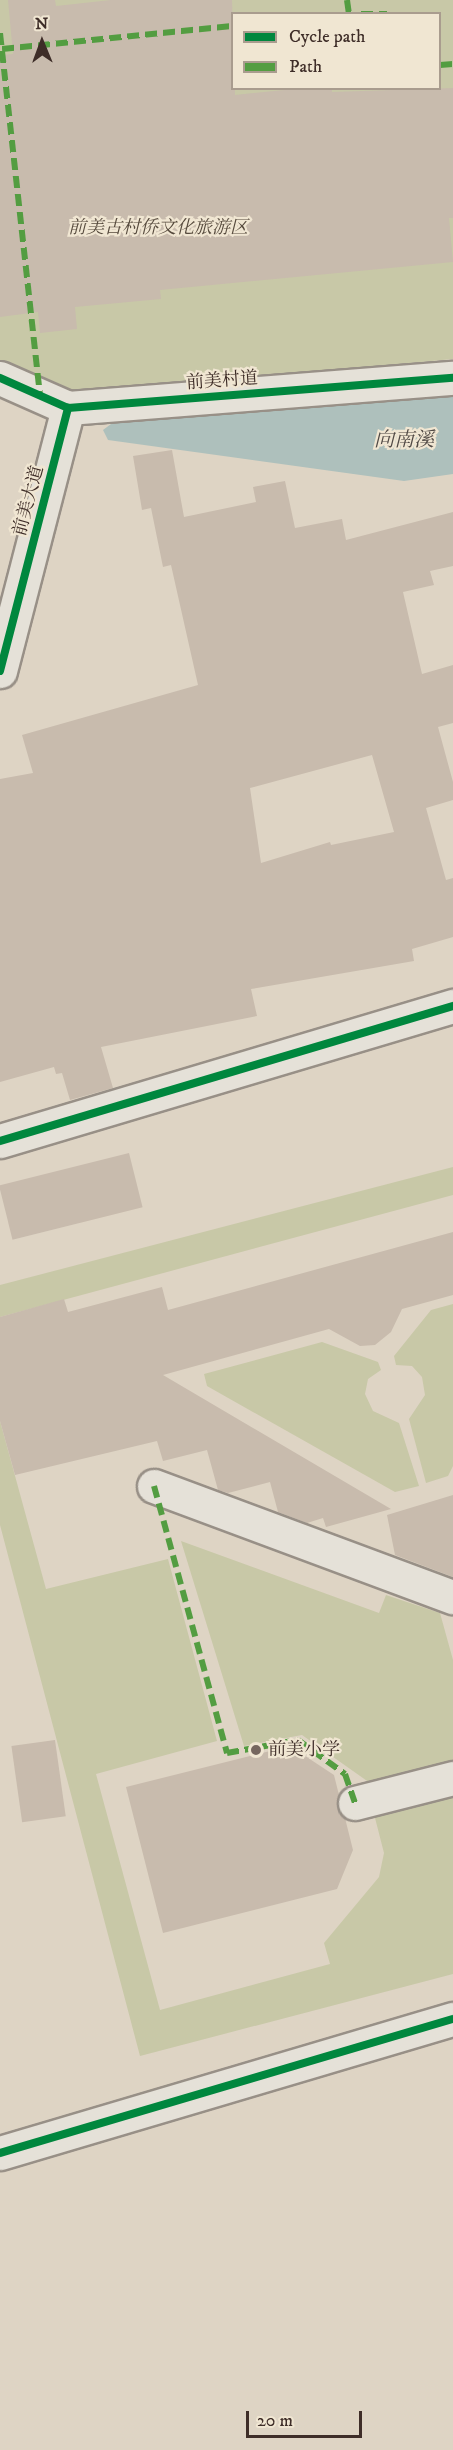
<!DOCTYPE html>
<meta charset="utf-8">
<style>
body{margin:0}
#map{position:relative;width:453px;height:2450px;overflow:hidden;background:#ded4c4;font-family:"IM FELL DW Pica","Noto Serif SC",serif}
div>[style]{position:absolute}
.green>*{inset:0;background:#c8c8a7}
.water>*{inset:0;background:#aec0bc}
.building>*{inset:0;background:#c8bbad;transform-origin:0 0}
.roads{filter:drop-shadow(2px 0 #989087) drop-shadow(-2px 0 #989087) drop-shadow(0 2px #989087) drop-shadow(0 -2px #989087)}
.minor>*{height:33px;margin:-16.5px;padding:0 16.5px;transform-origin:16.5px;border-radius:16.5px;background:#e5e1d8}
.quiet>*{height:6px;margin-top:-3px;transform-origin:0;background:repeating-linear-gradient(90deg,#539d41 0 12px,transparent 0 18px)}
.cycleway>*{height:8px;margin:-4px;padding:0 4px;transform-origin:4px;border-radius:4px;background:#00873e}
.dots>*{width:16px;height:16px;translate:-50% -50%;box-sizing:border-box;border:3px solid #f0e6d2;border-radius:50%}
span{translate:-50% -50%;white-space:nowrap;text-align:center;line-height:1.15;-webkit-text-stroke:4.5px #f0e6d2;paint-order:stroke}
.park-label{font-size:18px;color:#564a3d;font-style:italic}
.street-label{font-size:18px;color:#3e2d28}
.poi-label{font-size:18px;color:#3e2d28}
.left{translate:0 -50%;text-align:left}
.water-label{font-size:20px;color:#504945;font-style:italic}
.legend{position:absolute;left:231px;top:12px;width:210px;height:78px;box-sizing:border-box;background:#f0e6d2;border:2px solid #a99c8e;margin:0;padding:8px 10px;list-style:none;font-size:18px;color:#3e2d28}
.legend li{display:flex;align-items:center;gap:12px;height:30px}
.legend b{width:30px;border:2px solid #a99c8e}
.north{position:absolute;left:12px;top:12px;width:60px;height:60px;-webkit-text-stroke:4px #f0e6d2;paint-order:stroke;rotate:359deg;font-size:16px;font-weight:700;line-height:24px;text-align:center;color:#3e2d28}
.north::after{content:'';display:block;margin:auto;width:21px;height:27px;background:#3e2d28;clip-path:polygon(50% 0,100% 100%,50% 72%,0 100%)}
.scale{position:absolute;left:246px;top:2411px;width:116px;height:27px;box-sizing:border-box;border:3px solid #3e2d28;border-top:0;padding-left:8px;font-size:18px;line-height:21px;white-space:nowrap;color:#3e2d28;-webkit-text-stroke:4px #f0e6d2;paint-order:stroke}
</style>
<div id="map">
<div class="green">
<div style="clip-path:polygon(evenodd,0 0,453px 0,453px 359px,71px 395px,0 363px,0 0,232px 14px,440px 14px,440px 88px,232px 88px,232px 14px)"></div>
<div style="clip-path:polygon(453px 1167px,453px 1195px,0 1317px,0 1285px)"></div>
<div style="clip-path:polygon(453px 1304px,453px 1466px,448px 1476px,426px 1483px,409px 1419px,425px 1395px,422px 1377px,412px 1366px,396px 1365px,394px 1356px,431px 1310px)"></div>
<div style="clip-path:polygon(322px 1342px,378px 1362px,381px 1370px,368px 1379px,365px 1394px,373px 1411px,399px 1423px,419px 1486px,395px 1492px,207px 1386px,204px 1374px)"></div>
<div style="clip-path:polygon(0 1421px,46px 1589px,168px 1559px,217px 1741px,96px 1774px,160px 2010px,330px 1964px,324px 1943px,379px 1877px,384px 1853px,374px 1814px,453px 1796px,453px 1974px,140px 2056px,0 1525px)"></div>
<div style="clip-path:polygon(181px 1541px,379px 1613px,386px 1595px,440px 1613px,453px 1660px,453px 1765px,370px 1783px,302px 1735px,244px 1746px)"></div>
</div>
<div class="water">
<div style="clip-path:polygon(453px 394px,453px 474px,404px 481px,108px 440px,103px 430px,115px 421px)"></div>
</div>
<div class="building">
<div style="clip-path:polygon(8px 0,55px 0,56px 6px,111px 0,232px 0,235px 95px,304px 88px,332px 88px,332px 92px,453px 88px,453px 218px,449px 218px,453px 262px,160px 290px,161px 299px,75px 307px,77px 329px,40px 333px,38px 312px,0 317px,0 55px,13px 54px)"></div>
<div style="clip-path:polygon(evenodd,172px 450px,184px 517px,256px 502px,253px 487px,285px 481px,295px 528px,342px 519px,346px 540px,453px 512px,453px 566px,430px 571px,434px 585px,403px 592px,422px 674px,453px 665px,453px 723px,438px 727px,453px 782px,453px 800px,426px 808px,446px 880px,453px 878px,453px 937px,412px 949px,414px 961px,251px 989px,257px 1016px,101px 1047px,113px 1088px,70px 1100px,62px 1073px,56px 1074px,54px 1067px,0 1082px,0 779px,33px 773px,22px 735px,198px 685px,171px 565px,163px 567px,151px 508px,142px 510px,133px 456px,172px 450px,372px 755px,394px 832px,331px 845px,330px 842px,261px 863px,250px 788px,372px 755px)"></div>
<div style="left:129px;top:1153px;width:56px;height:134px;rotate:76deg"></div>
<div style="clip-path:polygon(453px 1232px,453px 1295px,402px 1309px,391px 1332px,375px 1345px,360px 1346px,329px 1329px,163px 1375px,391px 1509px,326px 1527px,323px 1518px,307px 1523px,278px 1512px,270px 1482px,228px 1493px,218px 1490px,207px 1450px,163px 1461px,157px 1441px,15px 1475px,0 1421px,0 1317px,64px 1299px,68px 1312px,162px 1287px,168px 1310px)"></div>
<div style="clip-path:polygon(453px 1495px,453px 1577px,395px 1555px,387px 1515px)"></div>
<div style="left:55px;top:1740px;width:77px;height:44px;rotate:82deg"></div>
<div style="clip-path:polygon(290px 1746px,334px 1775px,339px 1795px,337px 1808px,345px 1818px,353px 1850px,337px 1889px,163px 1933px,126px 1787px)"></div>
</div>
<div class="roads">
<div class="minor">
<div style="left:0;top:378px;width:74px;rotate:23.8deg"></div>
<div style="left:68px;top:408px;width:386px;rotate:-4.5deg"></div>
<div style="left:0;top:671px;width:272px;rotate:-75.5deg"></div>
<div style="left:0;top:1141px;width:473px;rotate:-16.6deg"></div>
<div style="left:154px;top:1486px;width:319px;rotate:20.4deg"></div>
<div style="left:355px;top:1803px;width:101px;rotate:-14.3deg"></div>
<div style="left:0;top:2153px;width:472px;rotate:-16.5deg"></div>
</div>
</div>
<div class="quiet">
<div style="left:347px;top:0;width:14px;rotate:82deg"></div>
<div style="left:361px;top:14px;width:26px"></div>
<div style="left:0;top:33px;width:365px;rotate:83.7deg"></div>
<div style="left:2px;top:49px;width:231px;rotate:-5.7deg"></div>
<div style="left:440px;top:65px;width:13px;rotate:-4deg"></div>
<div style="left:154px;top:1486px;width:277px;rotate:74.7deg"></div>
<div style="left:227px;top:1753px;width:72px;rotate:-10.4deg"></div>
<div style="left:298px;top:1740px;width:58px;rotate:35.9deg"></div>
<div style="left:345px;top:1774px;width:31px;rotate:71deg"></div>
</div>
<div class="cycleway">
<div style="left:0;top:378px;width:74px;rotate:23.8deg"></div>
<div style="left:68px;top:408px;width:386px;rotate:-4.5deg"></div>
<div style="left:0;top:671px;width:272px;rotate:-75.5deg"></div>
<div style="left:0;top:1141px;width:473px;rotate:-16.6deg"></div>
<div style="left:0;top:2153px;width:472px;rotate:-16.5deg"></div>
</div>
<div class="dots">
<div style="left:256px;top:1750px;background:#76675f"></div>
</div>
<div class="park-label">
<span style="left:158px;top:228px">前美古村侨文化旅游区</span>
</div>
<div class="street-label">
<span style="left:222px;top:381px;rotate:-4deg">前美村道</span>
<span style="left:29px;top:501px;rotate:-75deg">前美大道</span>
</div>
<div class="poi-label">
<span class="left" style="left:268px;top:1750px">前美小学</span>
</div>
<div class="water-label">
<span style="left:404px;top:440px">向南溪</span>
</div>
<ul class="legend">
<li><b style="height:8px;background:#00873e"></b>Cycle path</li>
<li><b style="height:8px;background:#539d41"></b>Path</li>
</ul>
<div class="north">N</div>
<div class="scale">20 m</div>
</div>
